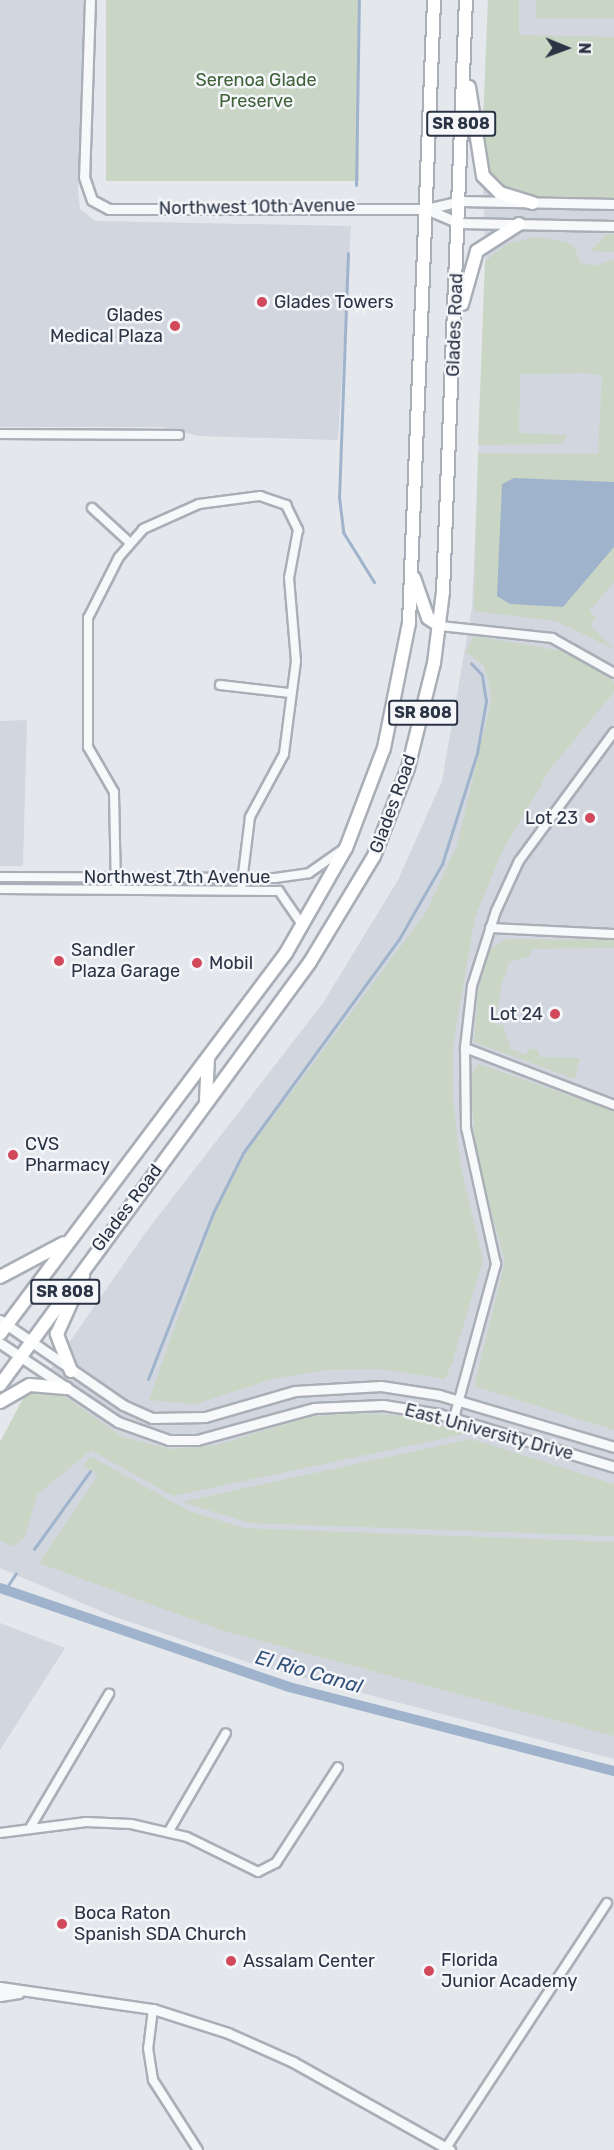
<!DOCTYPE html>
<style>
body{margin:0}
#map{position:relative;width:614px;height:2150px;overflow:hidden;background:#e4e7ec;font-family:Rubik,sans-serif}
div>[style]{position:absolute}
.built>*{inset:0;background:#d2d6de}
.green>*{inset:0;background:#c9d6c5;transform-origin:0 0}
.water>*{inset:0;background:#9fb4cc}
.stream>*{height:3px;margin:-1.5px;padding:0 1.5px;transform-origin:1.5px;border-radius:1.5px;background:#9fb4cc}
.canal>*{height:10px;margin:-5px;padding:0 5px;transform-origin:5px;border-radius:5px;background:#9fb4cc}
.roads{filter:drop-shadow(2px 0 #a9aeb7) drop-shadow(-2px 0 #a9aeb7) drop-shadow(0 2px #a9aeb7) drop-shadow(0 -2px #a9aeb7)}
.minor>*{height:8px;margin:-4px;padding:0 4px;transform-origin:4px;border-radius:4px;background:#f7f8fa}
.tertiary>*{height:9px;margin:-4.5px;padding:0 4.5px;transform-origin:4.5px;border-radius:4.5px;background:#f7f8fa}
.primary>*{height:12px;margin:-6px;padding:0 6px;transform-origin:6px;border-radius:6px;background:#fff}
.dots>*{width:16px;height:16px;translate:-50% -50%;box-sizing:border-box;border:3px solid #f4f6f9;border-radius:50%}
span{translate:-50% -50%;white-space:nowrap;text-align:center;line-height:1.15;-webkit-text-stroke:5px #f4f6f9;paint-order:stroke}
.shield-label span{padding:2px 4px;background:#f4f6f9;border:2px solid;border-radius:4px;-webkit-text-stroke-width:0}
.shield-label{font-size:16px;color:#2b3445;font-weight:700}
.park-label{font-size:18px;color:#3f6138}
.street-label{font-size:18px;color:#2b3445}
.poi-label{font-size:18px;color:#2b3445}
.left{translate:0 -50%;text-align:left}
.right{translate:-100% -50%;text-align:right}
.water-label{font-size:20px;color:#34527a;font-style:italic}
.north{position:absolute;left:536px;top:18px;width:60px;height:60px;-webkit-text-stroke:4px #f4f6f9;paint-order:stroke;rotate:91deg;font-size:16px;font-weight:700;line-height:24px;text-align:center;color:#2b3445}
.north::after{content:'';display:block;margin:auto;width:21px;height:27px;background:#2b3445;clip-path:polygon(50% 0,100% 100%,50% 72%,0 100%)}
</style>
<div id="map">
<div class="built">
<div style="clip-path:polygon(0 0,84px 0,78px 191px,80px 209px,95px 221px,351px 226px,338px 440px,198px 436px,163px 427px,0 427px)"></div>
<div style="clip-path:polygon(488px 0,614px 0,614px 1759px,259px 1666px,110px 1615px,0 1568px,0 1442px,146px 1232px,323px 1003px,398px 880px,442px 781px,472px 608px,486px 279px,482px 153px)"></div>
<div style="clip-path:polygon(27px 720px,23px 866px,0 866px,0 721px)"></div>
<div style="clip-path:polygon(0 1623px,65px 1648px,0 1750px)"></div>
</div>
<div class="green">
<div style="left:106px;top:0;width:253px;height:181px"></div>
<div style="clip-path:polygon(488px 0,519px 0,519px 35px,614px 37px,614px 198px,531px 197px,507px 191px,489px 177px,482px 153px)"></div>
<div style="left:536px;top:0;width:78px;height:18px"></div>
<div style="clip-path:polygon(608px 233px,614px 234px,614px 252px,590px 251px)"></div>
<div style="clip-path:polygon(535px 237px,566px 242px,574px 246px,580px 262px,593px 266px,614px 260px,614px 582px,589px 611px,596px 617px,590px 625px,614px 649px,556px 621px,474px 611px,478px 453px,598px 454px,602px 376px,587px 373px,520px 374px,519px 433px,567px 435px,562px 444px,478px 445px,485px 261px,507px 244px)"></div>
<div style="clip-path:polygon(474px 636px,573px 653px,614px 682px,614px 692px,550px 769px,502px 852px,475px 917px,453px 1045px,453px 1100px,461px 1169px,483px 1260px,452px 1363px,445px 1379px,382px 1369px,328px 1370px,276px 1378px,195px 1404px,149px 1400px,215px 1214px,246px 1153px,425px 914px,457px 846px,492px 697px,484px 666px,466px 652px)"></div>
<div style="clip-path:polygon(507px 939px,614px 940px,614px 948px,531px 949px,530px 956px,509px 962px,501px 987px,495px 1024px,503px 1025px,511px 1049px,526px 1055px,529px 1048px,538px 1050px,539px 1057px,580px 1058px,575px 1079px,474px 1042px,478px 992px,490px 949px)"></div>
<div style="clip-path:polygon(478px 1064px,614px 1111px,614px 1430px,474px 1386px,505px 1262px,476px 1153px,470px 1077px)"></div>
<div style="clip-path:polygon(27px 1391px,59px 1393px,123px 1437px,170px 1449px,217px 1445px,309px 1417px,355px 1413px,406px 1416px,468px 1433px,173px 1496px,91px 1450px,37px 1495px,25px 1537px,14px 1546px,0 1541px,0 1442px)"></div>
<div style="clip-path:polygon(471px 1439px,614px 1484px,614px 1536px,250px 1523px,182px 1502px)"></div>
<div style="clip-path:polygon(90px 1456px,189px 1511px,244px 1528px,614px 1542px,614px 1736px,221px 1630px,39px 1563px,98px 1475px,83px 1466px)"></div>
</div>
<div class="water">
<div style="clip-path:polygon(514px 478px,614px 482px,614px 547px,563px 607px,510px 604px,497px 596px,502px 484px)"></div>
</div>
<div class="stream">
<div style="left:356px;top:185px;width:185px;rotate:-89.1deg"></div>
<div style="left:348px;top:253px;width:244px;rotate:92.1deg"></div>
<div style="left:339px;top:497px;width:35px;rotate:83deg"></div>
<div style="left:343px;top:532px;width:59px;rotate:58.2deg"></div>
<div style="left:148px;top:1379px;width:178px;rotate:-68.6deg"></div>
<div style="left:213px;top:1213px;width:67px;rotate:-63.4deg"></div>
<div style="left:243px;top:1153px;width:265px;rotate:-53.9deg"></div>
<div style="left:399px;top:939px;width:86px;rotate:-60.2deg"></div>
<div style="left:442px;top:864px;width:116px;rotate:-72.5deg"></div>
<div style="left:477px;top:753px;width:53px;rotate:-80.2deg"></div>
<div style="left:486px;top:701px;width:26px;rotate:-99deg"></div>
<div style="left:482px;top:675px;width:16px;rotate:-133deg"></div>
<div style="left:34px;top:1549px;width:96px;rotate:-54.3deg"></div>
<div style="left:5px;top:1590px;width:20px;rotate:-57deg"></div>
</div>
<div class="canal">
<div style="left:0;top:1588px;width:305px;rotate:18.9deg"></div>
<div style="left:289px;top:1687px;width:336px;rotate:14.5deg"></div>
</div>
<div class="roads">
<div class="minor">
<div style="left:0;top:434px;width:179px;rotate:0.3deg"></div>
<div style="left:92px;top:508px;width:50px;rotate:42.6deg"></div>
<div style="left:440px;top:626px;width:113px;rotate:6.1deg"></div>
<div style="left:552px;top:638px;width:71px;rotate:29.4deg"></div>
<div style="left:220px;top:685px;width:69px;rotate:6.6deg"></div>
<div style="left:0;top:877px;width:275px;rotate:0.2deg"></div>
<div style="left:275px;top:878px;width:34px;rotate:-8deg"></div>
<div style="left:309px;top:873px;width:40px;rotate:-34.9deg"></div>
<div style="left:0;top:889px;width:279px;rotate:0.4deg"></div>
<div style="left:279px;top:891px;width:42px;rotate:55.6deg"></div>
<div style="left:116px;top:889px;width:97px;rotate:-91.2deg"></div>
<div style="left:114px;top:792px;width:52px;rotate:-120deg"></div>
<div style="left:88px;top:747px;width:129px;rotate:-90deg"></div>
<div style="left:88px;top:618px;width:68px;rotate:-63.1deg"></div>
<div style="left:119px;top:557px;width:37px;rotate:-49deg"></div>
<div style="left:143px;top:529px;width:61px;rotate:-24.1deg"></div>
<div style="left:199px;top:504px;width:62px;rotate:-7.5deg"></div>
<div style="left:260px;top:496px;width:28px;rotate:19deg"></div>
<div style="left:286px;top:505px;width:28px;rotate:64deg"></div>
<div style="left:298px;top:530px;width:49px;rotate:100.6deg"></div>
<div style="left:289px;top:578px;width:83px;rotate:85.2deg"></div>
<div style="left:296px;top:661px;width:94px;rotate:97.4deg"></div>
<div style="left:284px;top:754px;width:72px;rotate:118.4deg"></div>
<div style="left:250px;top:817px;width:74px;rotate:97deg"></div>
<div style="left:490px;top:928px;width:124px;rotate:2.8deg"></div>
<div style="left:465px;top:1048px;width:160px;rotate:20.9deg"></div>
<div style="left:454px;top:1418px;width:160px;rotate:-74.7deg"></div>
<div style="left:496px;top:1264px;width:139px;rotate:-102.4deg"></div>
<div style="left:466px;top:1128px;width:80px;rotate:-90.7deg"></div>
<div style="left:465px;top:1048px;width:62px;rotate:-83.6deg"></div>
<div style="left:472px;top:986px;width:79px;rotate:-72.3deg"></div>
<div style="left:496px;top:911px;width:55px;rotate:-65.3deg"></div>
<div style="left:519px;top:861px;width:160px;rotate:-53.6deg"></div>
<div style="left:30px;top:1828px;width:156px;rotate:-59.5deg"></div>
<div style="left:169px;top:1831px;width:113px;rotate:-59.8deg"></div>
<div style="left:0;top:1833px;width:87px;rotate:-7.3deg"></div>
<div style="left:86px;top:1822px;width:45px;rotate:2.5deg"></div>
<div style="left:131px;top:1824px;width:57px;rotate:13.1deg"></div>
<div style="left:187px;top:1837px;width:79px;rotate:26.2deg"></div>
<div style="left:258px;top:1872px;width:20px;rotate:-27deg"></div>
<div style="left:276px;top:1863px;width:114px;rotate:-57.1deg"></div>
<div style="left:153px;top:2009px;width:39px;rotate:97deg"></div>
<div style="left:148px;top:2048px;width:32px;rotate:81deg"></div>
<div style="left:153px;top:2080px;width:83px;rotate:57.3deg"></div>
<div style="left:446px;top:2148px;width:293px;rotate:-56.7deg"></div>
</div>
<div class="tertiary">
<div style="left:90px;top:0;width:177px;rotate:91.9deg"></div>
<div style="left:84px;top:177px;width:24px;rotate:71deg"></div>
<div style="left:92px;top:200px;width:19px;rotate:28deg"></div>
<div style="left:109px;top:209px;width:317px"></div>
<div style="left:426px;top:209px;width:35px;rotate:-13deg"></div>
<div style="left:460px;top:201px;width:154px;rotate:1.1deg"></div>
<div style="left:426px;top:209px;width:36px;rotate:23deg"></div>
<div style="left:459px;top:223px;width:155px;rotate:1.1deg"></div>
<div style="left:0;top:1320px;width:150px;rotate:34.6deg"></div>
<div style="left:123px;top:1405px;width:32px;rotate:24deg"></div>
<div style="left:152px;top:1418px;width:53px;rotate:-1.1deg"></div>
<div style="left:205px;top:1417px;width:94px;rotate:-16.1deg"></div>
<div style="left:295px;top:1391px;width:86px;rotate:-3.3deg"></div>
<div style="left:381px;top:1386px;width:59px;rotate:8.8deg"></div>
<div style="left:439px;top:1395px;width:183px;rotate:16.5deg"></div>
<div style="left:0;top:1343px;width:142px;rotate:33.8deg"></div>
<div style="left:118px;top:1422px;width:54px;rotate:19.4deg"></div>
<div style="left:169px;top:1440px;width:28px"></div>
<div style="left:197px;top:1440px;width:121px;rotate:-15.3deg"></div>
<div style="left:314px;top:1408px;width:69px;rotate:-2.5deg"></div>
<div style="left:383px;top:1405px;width:57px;rotate:9.1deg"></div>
<div style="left:439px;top:1414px;width:183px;rotate:16.8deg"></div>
<div style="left:0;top:1987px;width:155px;rotate:8.2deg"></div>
<div style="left:153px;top:2009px;width:79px;rotate:17.7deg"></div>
<div style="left:228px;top:2033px;width:71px;rotate:24deg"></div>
<div style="left:293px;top:2062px;width:180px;rotate:29.3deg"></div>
<div style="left:0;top:1996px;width:19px;rotate:-9deg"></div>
</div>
<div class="primary">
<div style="left:469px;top:87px;width:90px;rotate:81.1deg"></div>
<div style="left:483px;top:176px;width:24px;rotate:45deg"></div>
<div style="left:500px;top:193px;width:34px;rotate:17deg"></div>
<div style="left:462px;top:304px;width:55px;rotate:-74.2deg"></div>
<div style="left:477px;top:251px;width:50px;rotate:-32.7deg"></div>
<div style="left:414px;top:578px;width:42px;rotate:70.7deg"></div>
<div style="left:428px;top:618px;width:14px;rotate:34deg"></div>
<div style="left:206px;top:1100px;width:42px;rotate:-87.3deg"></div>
<div style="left:0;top:1277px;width:72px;rotate:-28deg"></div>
<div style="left:0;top:1334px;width:476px;rotate:-53.1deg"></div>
<div style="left:286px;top:953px;width:121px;rotate:-60.3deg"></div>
<div style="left:346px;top:848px;width:107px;rotate:-69.2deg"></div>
<div style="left:384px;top:748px;width:127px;rotate:-78.7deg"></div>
<div style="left:409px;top:623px;width:624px;rotate:-87.7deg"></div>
<div style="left:71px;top:1371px;width:40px;rotate:-111deg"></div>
<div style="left:57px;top:1334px;width:64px;rotate:-65.9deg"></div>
<div style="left:0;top:1385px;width:524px;rotate:-53.76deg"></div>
<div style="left:310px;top:962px;width:124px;rotate:-58.9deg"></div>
<div style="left:374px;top:856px;width:94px;rotate:-68.9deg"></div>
<div style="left:408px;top:768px;width:108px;rotate:-76.1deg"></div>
<div style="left:434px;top:663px;width:72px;rotate:-82.8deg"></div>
<div style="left:443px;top:592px;width:592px;rotate:-87.78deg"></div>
<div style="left:0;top:1402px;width:34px;rotate:-30deg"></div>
<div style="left:30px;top:1385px;width:36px;rotate:5deg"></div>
</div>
</div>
<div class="dots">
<div style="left:262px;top:302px;background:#d1495b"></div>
<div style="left:175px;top:326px;background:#d1495b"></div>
<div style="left:590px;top:818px;background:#d1495b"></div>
<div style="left:59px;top:961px;background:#d1495b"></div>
<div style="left:197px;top:963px;background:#d1495b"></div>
<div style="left:555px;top:1014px;background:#d1495b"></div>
<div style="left:13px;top:1155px;background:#d1495b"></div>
<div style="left:62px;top:1924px;background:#d1495b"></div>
<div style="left:231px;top:1961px;background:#d1495b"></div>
<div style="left:429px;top:1971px;background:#d1495b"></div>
</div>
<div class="shield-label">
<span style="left:461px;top:124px">SR 808</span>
<span style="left:423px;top:713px">SR 808</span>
<span style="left:65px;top:1292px">SR 808</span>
</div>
<div class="park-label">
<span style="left:256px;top:91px">Serenoa Glade<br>Preserve</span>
</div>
<div class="street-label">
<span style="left:257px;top:207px;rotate:-1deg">Northwest 10th Avenue</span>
<span style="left:455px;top:325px;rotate:-88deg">Glades Road</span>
<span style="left:393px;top:804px;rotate:-70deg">Glades Road</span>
<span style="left:177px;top:877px">Northwest 7th Avenue</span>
<span style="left:127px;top:1208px;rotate:-53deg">Glades Road</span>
<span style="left:489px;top:1432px;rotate:15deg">East University Drive</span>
</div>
<div class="poi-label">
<span class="left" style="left:274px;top:302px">Glades Towers</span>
<span class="right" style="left:163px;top:326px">Glades<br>Medical Plaza</span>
<span class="right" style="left:578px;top:818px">Lot 23</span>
<span class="left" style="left:71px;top:961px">Sandler<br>Plaza Garage</span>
<span class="left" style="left:209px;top:963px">Mobil</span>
<span class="right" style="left:543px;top:1014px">Lot 24</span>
<span class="left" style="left:25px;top:1155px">CVS<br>Pharmacy</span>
<span class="left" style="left:74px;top:1924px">Boca Raton<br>Spanish SDA Church</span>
<span class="left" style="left:243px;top:1961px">Assalam Center</span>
<span class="left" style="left:441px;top:1971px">Florida<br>Junior Academy</span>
</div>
<div class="water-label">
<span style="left:309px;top:1672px;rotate:16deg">El Rio Canal</span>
</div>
<div class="north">N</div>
</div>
